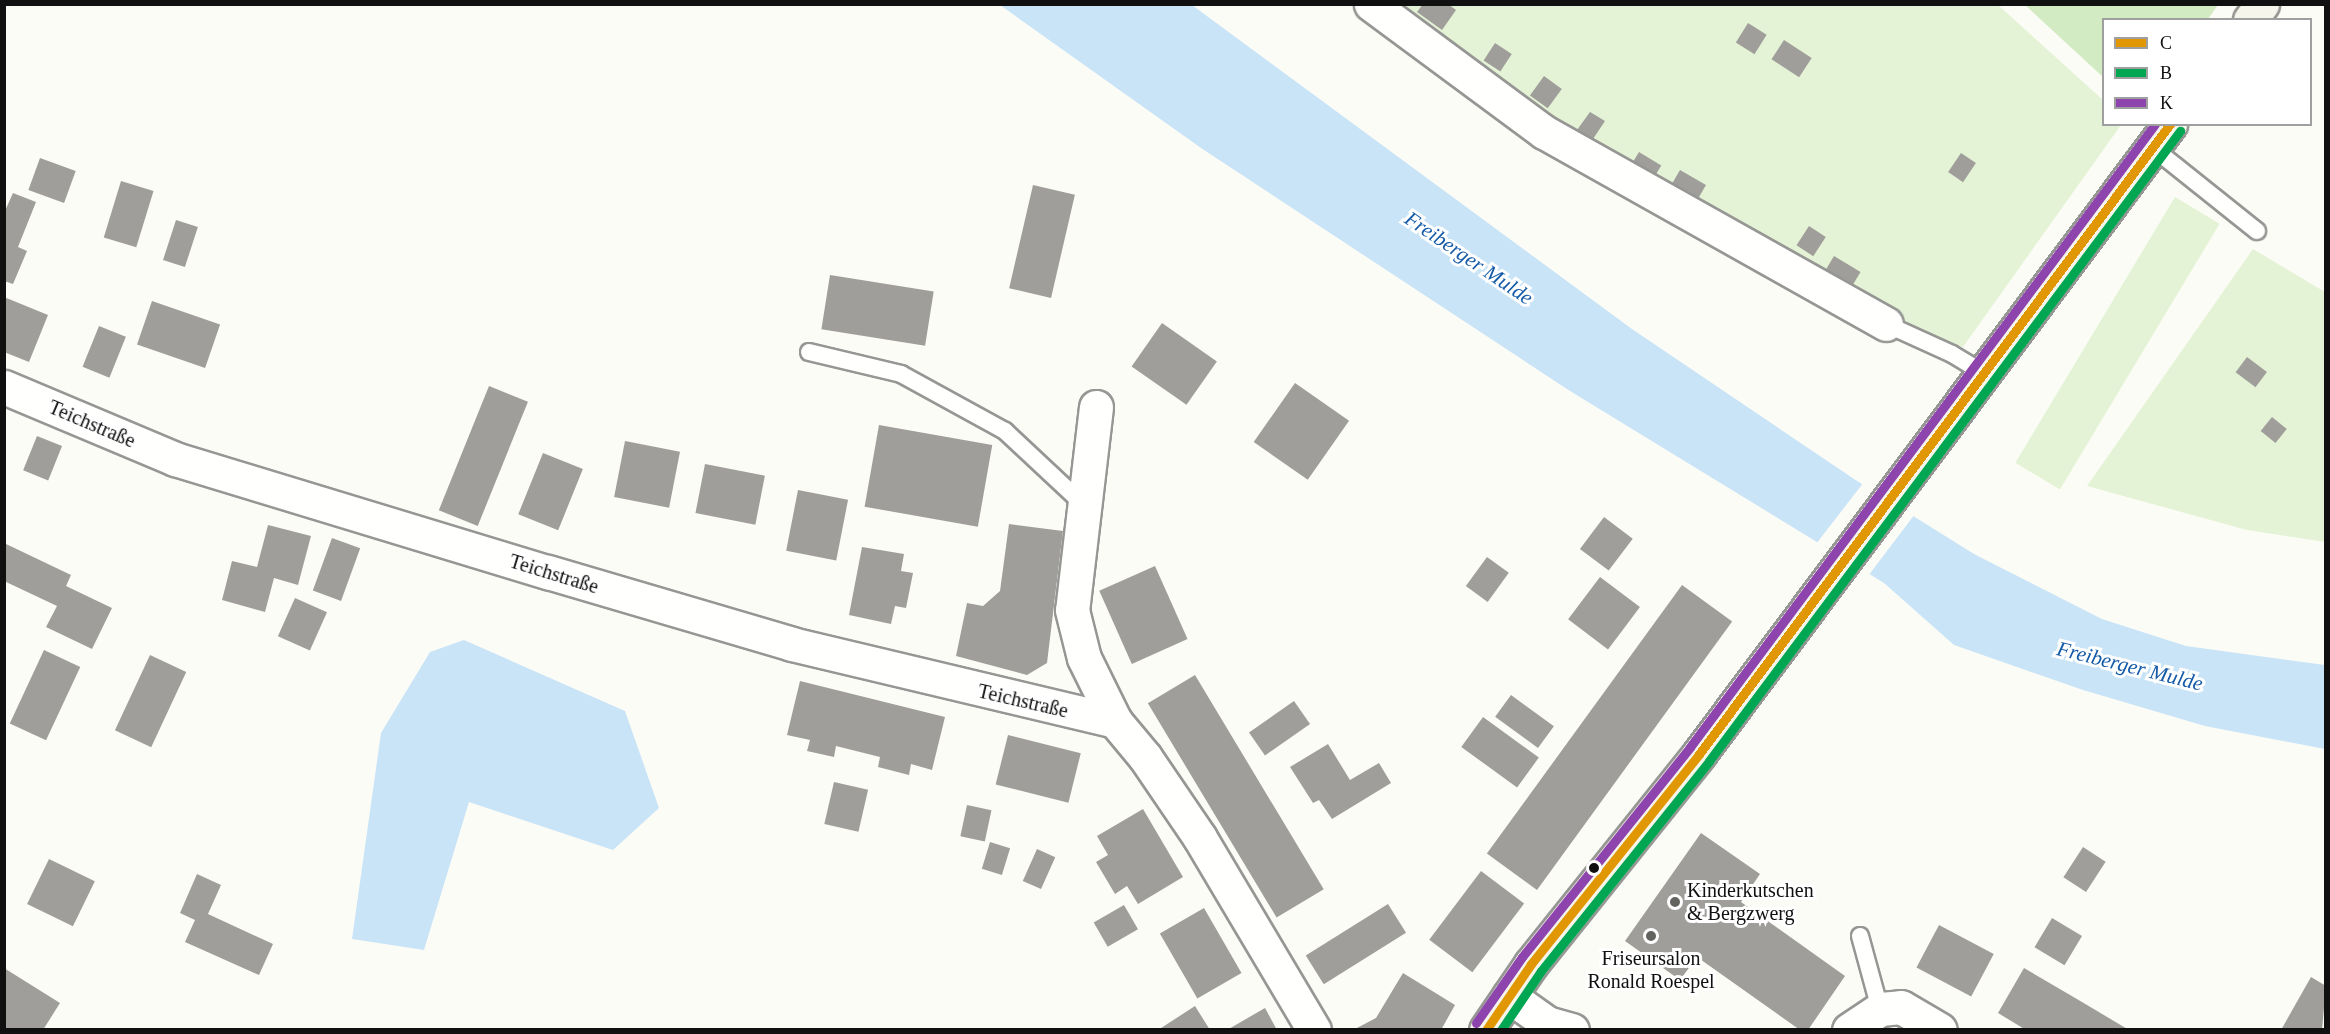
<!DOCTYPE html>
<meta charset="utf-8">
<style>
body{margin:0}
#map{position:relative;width:2330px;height:1034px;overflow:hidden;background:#fcfcf6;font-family:"Times New Roman",serif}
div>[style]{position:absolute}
.green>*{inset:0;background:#e4f3d5;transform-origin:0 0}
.forest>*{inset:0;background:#d3ebc3}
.water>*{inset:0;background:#cae4f7}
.pier>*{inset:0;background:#fcfcf6}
.building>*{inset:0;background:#a09e9b;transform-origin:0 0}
.roads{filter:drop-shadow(2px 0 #969694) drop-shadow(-2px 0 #969694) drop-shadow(0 2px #969694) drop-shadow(0 -2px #969694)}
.lane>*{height:16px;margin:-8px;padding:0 8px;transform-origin:8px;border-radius:8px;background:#fffffe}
.street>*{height:33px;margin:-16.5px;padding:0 16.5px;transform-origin:16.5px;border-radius:16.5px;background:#fffffe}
.secondary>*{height:33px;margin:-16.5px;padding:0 16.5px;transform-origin:16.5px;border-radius:16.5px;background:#f6f5eb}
.bus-1>*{height:9px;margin:-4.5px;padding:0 4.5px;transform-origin:4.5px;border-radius:4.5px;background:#e09702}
.bus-2>*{height:9px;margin:-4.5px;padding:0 4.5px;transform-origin:4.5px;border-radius:4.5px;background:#00a651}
.bus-3>*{height:9px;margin:-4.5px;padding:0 4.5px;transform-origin:4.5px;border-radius:4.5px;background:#8e44ad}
.dots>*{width:16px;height:16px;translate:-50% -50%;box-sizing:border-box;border:3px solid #fff;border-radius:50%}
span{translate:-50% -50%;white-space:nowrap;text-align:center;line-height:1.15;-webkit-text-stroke:6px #fff;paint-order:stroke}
.street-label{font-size:20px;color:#101010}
.poi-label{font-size:20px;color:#101010}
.left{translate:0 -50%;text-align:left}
.water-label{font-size:21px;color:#145aa7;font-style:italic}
.frame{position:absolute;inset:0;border:6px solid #101010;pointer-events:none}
.legend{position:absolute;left:2102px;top:18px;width:210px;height:108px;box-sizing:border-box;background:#fff;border:2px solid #9f9f9f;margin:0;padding:8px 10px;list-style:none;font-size:18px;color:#101010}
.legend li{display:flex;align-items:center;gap:12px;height:30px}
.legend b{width:30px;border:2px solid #9f9f9f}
</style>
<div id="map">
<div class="green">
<div style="clip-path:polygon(1392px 5px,1998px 5px,2103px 100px,2104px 124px,2121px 125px,1963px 347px,1883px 317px,1601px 152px)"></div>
<div style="left:2175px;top:197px;width:52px;height:310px;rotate:31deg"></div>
<div style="clip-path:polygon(2253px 249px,2325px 292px,2325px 542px,2247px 530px,2087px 486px)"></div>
</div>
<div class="forest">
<div style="clip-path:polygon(2025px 5px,2218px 5px,2208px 19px,2104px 20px,2103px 77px)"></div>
</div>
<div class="water">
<div style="clip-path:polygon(1000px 5px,1192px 5px,1632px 329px,1854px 479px,1974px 554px,2102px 619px,2186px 646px,2325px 665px,2325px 749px,2205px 726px,2083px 690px,1954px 645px,1884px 583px,1570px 391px,1201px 148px)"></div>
<div style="clip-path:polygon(464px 640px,625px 711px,659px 808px,613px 850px,469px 802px,424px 950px,352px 939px,381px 733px,430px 652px)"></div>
</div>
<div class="pier">
<div style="clip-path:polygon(1864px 482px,1915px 514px,1868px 576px,1816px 544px)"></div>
</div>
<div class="building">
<div style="clip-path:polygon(1423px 4px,1448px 4px,1456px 10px,1442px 30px,1417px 12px)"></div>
<div style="left:1748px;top:23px;width:22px;height:23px;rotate:32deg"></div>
<div style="left:1784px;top:40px;width:33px;height:23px;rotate:33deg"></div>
<div style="left:1495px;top:43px;width:20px;height:21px;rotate:33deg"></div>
<div style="left:1544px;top:76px;width:22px;height:24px;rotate:36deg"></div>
<div style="clip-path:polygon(1590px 112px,1605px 121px,1593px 139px,1577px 130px)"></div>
<div style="left:1639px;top:152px;width:26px;height:17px;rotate:31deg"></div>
<div style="left:1961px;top:153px;width:18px;height:23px;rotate:34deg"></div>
<div style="left:40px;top:158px;width:38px;height:34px;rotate:20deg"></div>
<div style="left:1680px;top:170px;width:30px;height:20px;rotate:30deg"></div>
<div style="left:121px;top:181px;width:34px;height:59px;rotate:17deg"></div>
<div style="left:1033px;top:185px;width:43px;height:106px;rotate:13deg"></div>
<div style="clip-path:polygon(13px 193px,36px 202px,18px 247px,27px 251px,13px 284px,4px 281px,4px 213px)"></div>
<div style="left:176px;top:220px;width:23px;height:42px;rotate:18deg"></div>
<div style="left:1809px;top:226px;width:20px;height:23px;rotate:33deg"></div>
<div style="left:1834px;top:256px;width:31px;height:20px;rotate:31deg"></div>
<div style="left:830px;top:275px;width:105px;height:55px;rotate:9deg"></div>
<div style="clip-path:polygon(4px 297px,48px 315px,29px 362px,4px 352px)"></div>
<div style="left:152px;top:301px;width:72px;height:46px;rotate:19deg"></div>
<div style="left:1162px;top:323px;width:67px;height:53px;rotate:35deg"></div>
<div style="left:99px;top:326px;width:29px;height:44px;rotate:22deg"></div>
<div style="left:2247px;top:357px;width:25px;height:19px;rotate:37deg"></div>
<div style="left:1295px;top:383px;width:66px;height:72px;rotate:35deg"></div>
<div style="left:489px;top:386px;width:42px;height:134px;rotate:22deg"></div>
<div style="left:2272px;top:417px;width:19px;height:18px;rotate:39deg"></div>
<div style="left:879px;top:425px;width:115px;height:83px;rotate:10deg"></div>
<div style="left:37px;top:436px;width:27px;height:37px;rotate:22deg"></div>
<div style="left:625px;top:441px;width:56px;height:57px;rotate:11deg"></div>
<div style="left:543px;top:453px;width:43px;height:66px;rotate:22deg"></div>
<div style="left:705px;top:464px;width:61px;height:50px;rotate:11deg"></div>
<div style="left:798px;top:490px;width:51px;height:62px;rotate:11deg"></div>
<div style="left:1604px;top:517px;width:36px;height:40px;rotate:37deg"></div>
<div style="clip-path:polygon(1009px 524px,1063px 531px,1047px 663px,1027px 675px,956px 656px,967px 603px,983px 606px,1000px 591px)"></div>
<div style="clip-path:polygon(268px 525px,311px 536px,298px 585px,274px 578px,265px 612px,222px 600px,232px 561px,257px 567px)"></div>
<div style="left:332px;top:538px;width:30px;height:56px;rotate:20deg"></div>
<div style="clip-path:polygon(4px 543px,71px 575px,66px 586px,112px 608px,92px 649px,46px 627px,57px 606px,4px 581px)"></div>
<div style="clip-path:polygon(862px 547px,904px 554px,901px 571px,913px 573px,906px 608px,895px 606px,891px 624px,849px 615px)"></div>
<div style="left:1487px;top:557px;width:27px;height:36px;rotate:36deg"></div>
<div style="left:1155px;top:566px;width:80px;height:61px;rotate:66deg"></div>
<div style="left:1600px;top:577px;width:50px;height:53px;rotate:37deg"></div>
<div style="left:1682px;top:585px;width:62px;height:332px;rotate:36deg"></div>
<div style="left:295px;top:598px;width:35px;height:42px;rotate:24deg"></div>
<div style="left:44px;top:650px;width:40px;height:81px;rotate:25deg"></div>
<div style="left:150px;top:655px;width:40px;height:83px;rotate:25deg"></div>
<div style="left:1195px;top:675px;width:250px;height:55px;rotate:59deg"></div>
<div style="clip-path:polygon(800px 681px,945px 717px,932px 770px,911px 764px,909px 775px,878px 767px,880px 757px,836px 746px,834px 757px,807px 751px,810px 740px,787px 735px)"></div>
<div style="left:1511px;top:695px;width:53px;height:27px;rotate:36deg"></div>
<div style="left:1294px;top:701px;width:28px;height:55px;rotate:55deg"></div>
<div style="left:1483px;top:717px;width:69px;height:37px;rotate:36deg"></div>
<div style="left:1008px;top:735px;width:75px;height:51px;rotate:14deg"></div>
<div style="clip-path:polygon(1328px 744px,1350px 780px,1379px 763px,1391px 783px,1332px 819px,1319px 800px,1313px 803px,1290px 767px)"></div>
<div style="left:834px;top:782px;width:35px;height:43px;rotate:13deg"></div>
<div style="left:967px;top:805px;width:25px;height:32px;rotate:12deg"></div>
<div style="clip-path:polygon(1143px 809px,1183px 877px,1138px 904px,1127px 886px,1115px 894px,1096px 862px,1108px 855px,1097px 836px)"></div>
<div style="clip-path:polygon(1701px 833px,1760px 874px,1741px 902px,1845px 976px,1808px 1030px,1800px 1030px,1697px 957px,1680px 980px,1625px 941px)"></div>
<div style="left:990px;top:842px;width:21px;height:28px;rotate:17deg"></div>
<div style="left:2083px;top:847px;width:27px;height:36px;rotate:33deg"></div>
<div style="left:1037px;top:849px;width:20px;height:35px;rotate:24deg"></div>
<div style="left:49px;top:859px;width:51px;height:50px;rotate:26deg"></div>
<div style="left:1481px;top:871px;width:54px;height:86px;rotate:37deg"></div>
<div style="clip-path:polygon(197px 874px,221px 885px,208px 914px,273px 944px,259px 975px,185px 942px,195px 920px,180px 913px)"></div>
<div style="left:1388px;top:904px;width:34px;height:97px;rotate:58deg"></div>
<div style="left:1124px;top:905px;width:28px;height:35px;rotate:60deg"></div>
<div style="left:1204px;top:908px;width:75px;height:51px;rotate:60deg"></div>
<div style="left:2052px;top:918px;width:35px;height:34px;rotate:31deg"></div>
<div style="left:1939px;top:925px;width:62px;height:48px;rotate:28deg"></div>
<div style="clip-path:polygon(4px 968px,60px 1003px,43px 1030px,4px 1030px)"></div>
<div style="clip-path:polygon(2024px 968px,2082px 1002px,2129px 1030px,2026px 1030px,1998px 1013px)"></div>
<div style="clip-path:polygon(1403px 973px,1455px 1005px,1441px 1030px,1353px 1030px,1376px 1018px)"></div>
<div style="clip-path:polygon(2311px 977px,2326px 986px,2322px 1030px,2281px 1030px)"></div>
<div style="clip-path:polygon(1195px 1006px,1210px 1030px,1158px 1030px)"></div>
<div style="clip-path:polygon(1265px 1008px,1277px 1030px,1227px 1030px)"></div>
</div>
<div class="roads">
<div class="lane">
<div style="left:2153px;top:148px;width:133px;rotate:38.6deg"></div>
<div style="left:1886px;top:324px;width:72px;rotate:24.4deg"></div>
<div style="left:1952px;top:354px;width:37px;rotate:31deg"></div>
<div style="left:809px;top:352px;width:95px;rotate:13.4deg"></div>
<div style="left:901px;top:374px;width:119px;rotate:28.7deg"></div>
<div style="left:1005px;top:431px;width:108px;rotate:43.1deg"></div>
<div style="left:1860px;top:936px;width:76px;rotate:74.7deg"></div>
</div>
<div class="street">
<div style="left:1371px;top:4px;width:215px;rotate:36.5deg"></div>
<div style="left:1544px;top:132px;width:392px;rotate:29.3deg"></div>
<div style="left:4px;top:387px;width:186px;rotate:22.8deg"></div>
<div style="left:175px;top:459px;width:390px;rotate:16.9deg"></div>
<div style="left:548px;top:572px;width:254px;rotate:16.4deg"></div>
<div style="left:792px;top:644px;width:332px;rotate:13.4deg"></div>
<div style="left:1115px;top:721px;width:47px;rotate:50.2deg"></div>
<div style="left:1145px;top:757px;width:98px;rotate:55.8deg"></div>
<div style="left:1200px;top:838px;width:223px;rotate:59.3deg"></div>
<div style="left:1096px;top:407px;width:204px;rotate:96.7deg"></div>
<div style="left:1072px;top:610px;width:49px;rotate:76deg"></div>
<div style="left:1084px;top:658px;width:70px;rotate:63.8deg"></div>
<div style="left:1509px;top:996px;width:47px;rotate:35.4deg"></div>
<div style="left:1547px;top:1023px;width:26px;rotate:16deg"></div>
<div style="left:1849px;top:1030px;width:37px;rotate:-34deg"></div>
<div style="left:1880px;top:1009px;width:21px;rotate:-5deg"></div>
<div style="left:1901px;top:1007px;width:45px;rotate:30.5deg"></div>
</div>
<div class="secondary">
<div style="left:2250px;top:20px;width:20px;rotate:-53deg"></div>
<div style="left:1486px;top:1030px;width:80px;rotate:-55.7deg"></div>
<div style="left:1531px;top:964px;width:269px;rotate:-51.3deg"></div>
<div style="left:1699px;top:754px;width:787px;rotate:-53.22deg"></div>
</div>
</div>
<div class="bus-1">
<div style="left:1486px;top:1030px;width:80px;rotate:-55.7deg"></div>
<div style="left:1531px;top:964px;width:269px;rotate:-51.3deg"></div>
<div style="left:1699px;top:754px;width:787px;rotate:-53.22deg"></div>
</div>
<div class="bus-2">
<div style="left:1501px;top:1030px;width:71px;rotate:-55.9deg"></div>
<div style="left:1541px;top:971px;width:269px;rotate:-51.3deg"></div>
<div style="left:1709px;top:761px;width:787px;rotate:-53.22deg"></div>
</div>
<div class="bus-3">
<div style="left:1476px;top:1023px;width:80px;rotate:-55.1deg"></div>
<div style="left:1522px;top:957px;width:269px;rotate:-51.3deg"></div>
<div style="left:1690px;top:747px;width:777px;rotate:-53.26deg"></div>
</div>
<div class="dots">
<div style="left:1594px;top:868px;background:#101010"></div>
<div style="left:1675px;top:902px;background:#636360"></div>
<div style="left:1651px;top:936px;background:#636360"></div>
</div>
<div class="street-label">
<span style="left:92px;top:424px;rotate:23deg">Teichstraße</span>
<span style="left:554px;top:574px;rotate:17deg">Teichstraße</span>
<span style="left:1023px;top:701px;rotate:13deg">Teichstraße</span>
</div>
<div class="poi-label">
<span class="left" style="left:1687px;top:902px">Kinderkutschen<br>&amp; Bergzwerg</span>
<span style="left:1651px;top:970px">Friseursalon<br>Ronald Roespel</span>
</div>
<div class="water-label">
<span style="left:1469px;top:258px;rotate:34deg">Freiberger Mulde</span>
<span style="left:2130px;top:666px;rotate:14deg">Freiberger Mulde</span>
</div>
<div class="frame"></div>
<ul class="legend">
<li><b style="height:8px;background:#e09702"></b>C</li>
<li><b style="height:8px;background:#00a651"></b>B</li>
<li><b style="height:8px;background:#8e44ad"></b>K</li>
</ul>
</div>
